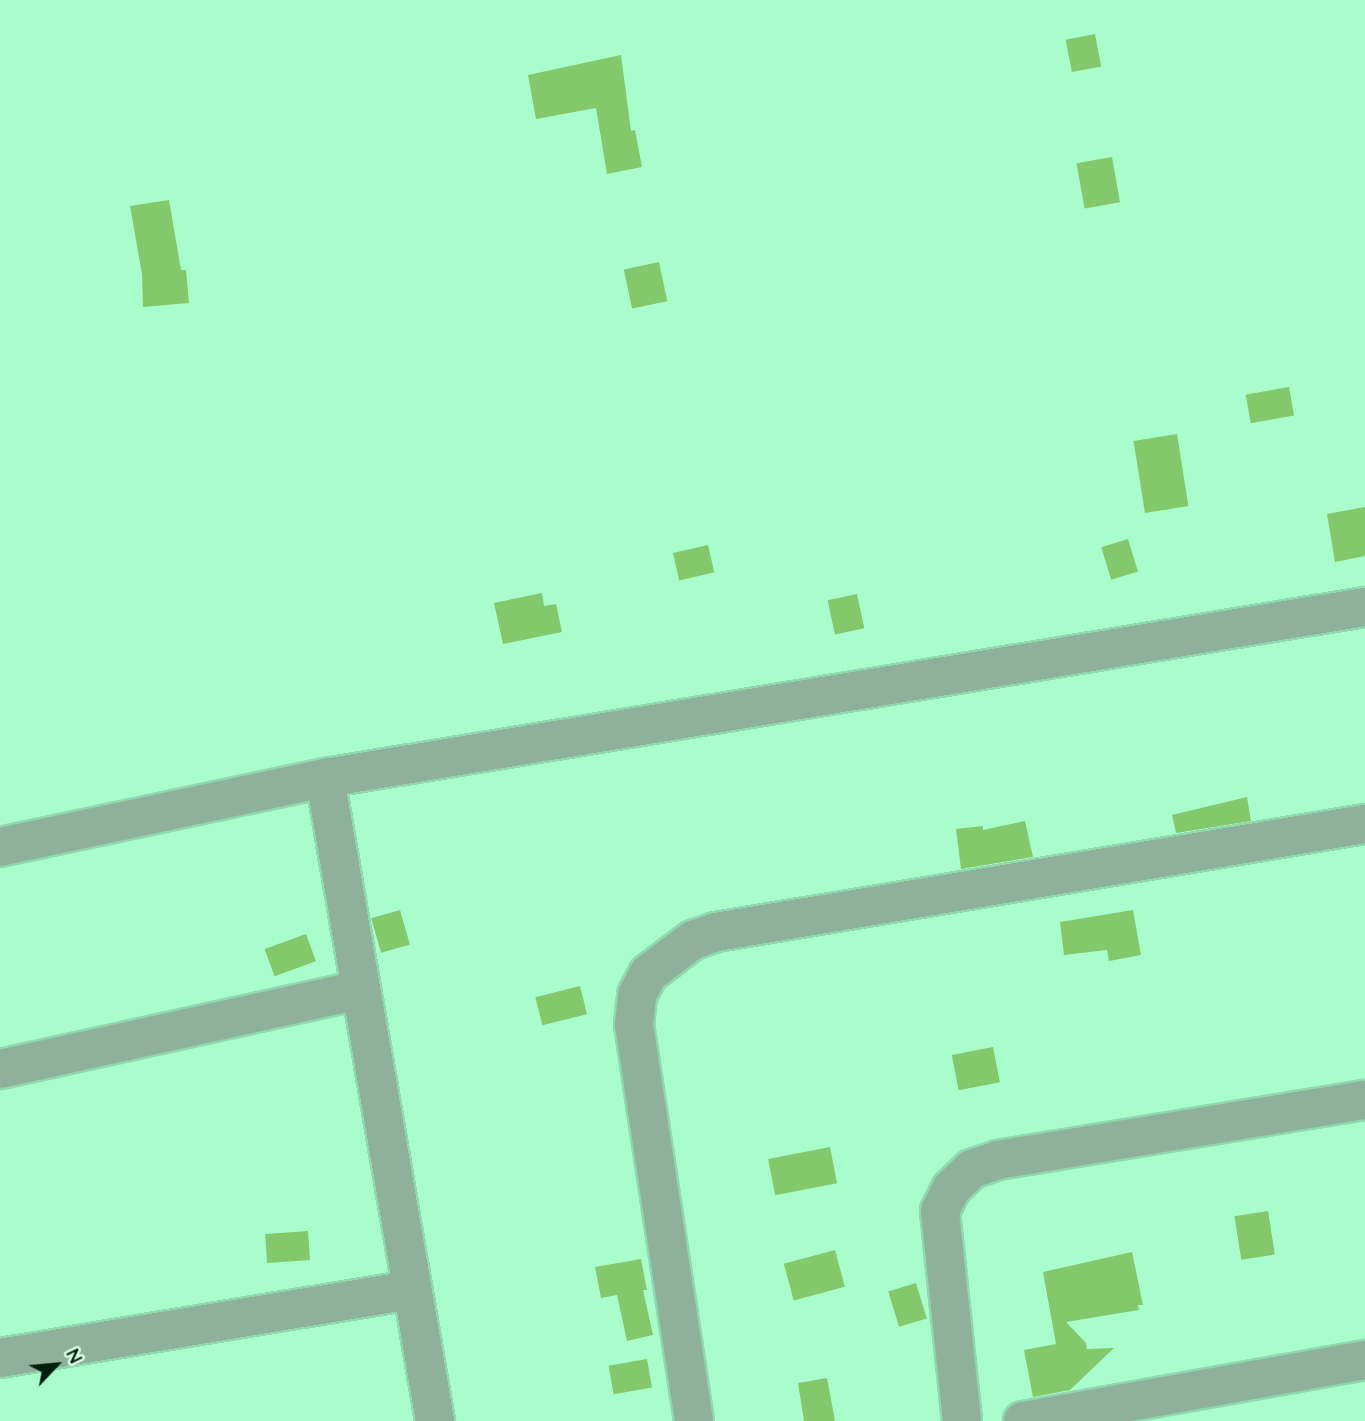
<!DOCTYPE html>
<style>
body{margin:0}
#map{position:relative;width:1365px;height:1421px;overflow:hidden;background:#a9fdcc;font-family:Quicksand,sans-serif}
div>[style]{position:absolute}
.building>*{inset:0;background:#83c86a;transform-origin:0 0}
.roads{filter:drop-shadow(2px 0 #8ed9ae) drop-shadow(-2px 0 #8ed9ae) drop-shadow(0 2px #8ed9ae) drop-shadow(0 -2px #8ed9ae)}
.street>*{height:38px;margin:-19px;padding:0 19px;transform-origin:19px;border-radius:19px;background:#8fb09b}
span{translate:-50% -50%;white-space:nowrap;text-align:center;line-height:1.15;-webkit-text-stroke:6px #defde9;paint-order:stroke}
.north{position:absolute;left:21px;top:1330px;width:70px;height:70px;-webkit-text-stroke:5px #defde9;paint-order:stroke;rotate:64deg;font-size:19px;font-weight:700;line-height:28px;text-align:center;color:#001f0e}
.north::after{content:'';display:block;margin:auto;width:24px;height:32px;background:#001f0e;clip-path:polygon(50% 0,100% 100%,50% 72%,0 100%)}
</style>
<div id="map">
<div class="building">
<div style="left:1095px;top:34px;width:33px;height:30px;rotate:79deg"></div>
<div style="clip-path:polygon(621px 55px,631px 131px,635px 130px,642px 167px,607px 174px,596px 108px,536px 119px,528px 75px)"></div>
<div style="left:1112px;top:157px;width:46px;height:36px;rotate:80deg"></div>
<div style="clip-path:polygon(169px 200px,181px 270px,186px 270px,189px 303px,143px 307px,142px 274px,130px 206px)"></div>
<div style="left:659px;top:262px;width:40px;height:36px;rotate:78deg"></div>
<div style="left:1289px;top:387px;width:29px;height:44px;rotate:80deg"></div>
<div style="left:1177px;top:434px;width:73px;height:44px;rotate:81deg"></div>
<div style="clip-path:polygon(1365px 507px,1365px 556px,1335px 562px,1327px 514px)"></div>
<div style="left:1128px;top:539px;width:34px;height:28px;rotate:73deg"></div>
<div style="left:708px;top:545px;width:28px;height:36px;rotate:77deg"></div>
<div style="clip-path:polygon(542px 593px,544px 606px,556px 604px,562px 632px,503px 644px,494px 603px)"></div>
<div style="left:857px;top:594px;width:35px;height:30px;rotate:78deg"></div>
<div style="clip-path:polygon(1247px 797px,1251px 821px,1176px 833px,1172px 815px)"></div>
<div style="clip-path:polygon(1025px 821px,1033px 857px,961px 869px,956px 829px,983px 826px,983px 830px)"></div>
<div style="left:400px;top:910px;width:36px;height:30px;rotate:74deg"></div>
<div style="clip-path:polygon(1133px 910px,1141px 955px,1109px 961px,1107px 950px,1064px 955px,1060px 922px)"></div>
<div style="left:306px;top:934px;width:29px;height:44px;rotate:70deg"></div>
<div style="left:580px;top:986px;width:29px;height:46px;rotate:76deg"></div>
<div style="left:993px;top:1047px;width:36px;height:42px;rotate:79deg"></div>
<div style="left:830px;top:1147px;width:37px;height:63px;rotate:79deg"></div>
<div style="left:1268px;top:1211px;width:44px;height:34px;rotate:81deg"></div>
<div style="left:308px;top:1231px;width:29px;height:43px;rotate:86deg"></div>
<div style="left:835px;top:1250px;width:38px;height:53px;rotate:75deg"></div>
<div style="clip-path:polygon(1132px 1252px,1143px 1305px,1138px 1305px,1139px 1310px,1066px 1322px,1086px 1343px,1087px 1349px,1114px 1348px,1070px 1390px,1033px 1397px,1024px 1350px,1056px 1344px,1043px 1272px)"></div>
<div style="clip-path:polygon(641px 1259px,647px 1290px,643px 1290px,653px 1335px,627px 1341px,617px 1295px,601px 1298px,595px 1267px)"></div>
<div style="left:916px;top:1283px;width:37px;height:29px;rotate:73deg"></div>
<div style="left:647px;top:1359px;width:29px;height:39px;rotate:80deg"></div>
<div style="clip-path:polygon(827px 1378px,835px 1421px,804px 1421px,798px 1383px)"></div>
</div>
<div class="roads">
<div class="street">
<div style="left:325px;top:778px;width:652px;rotate:80.29deg"></div>
<div style="left:0;top:847px;width:332px;rotate:-12deg"></div>
<div style="left:325px;top:778px;width:1054px;rotate:-9.34deg"></div>
<div style="left:0;top:1069px;width:369px;rotate:-12.4deg"></div>
<div style="left:0;top:1358px;width:418px;rotate:-9.4deg"></div>
<div style="left:694px;top:1421px;width:401px;rotate:-98.6deg"></div>
<div style="left:634px;top:1025px;width:30px;rotate:-84deg"></div>
<div style="left:637px;top:995px;width:24px;rotate:-62deg"></div>
<div style="left:648px;top:974px;width:56px;rotate:-37.1deg"></div>
<div style="left:693px;top:940px;width:24px;rotate:-19deg"></div>
<div style="left:716px;top:932px;width:658px;rotate:-9.45deg"></div>
<div style="left:962px;top:1421px;width:211px;rotate:-96deg"></div>
<div style="left:940px;top:1211px;width:25px;rotate:-63deg"></div>
<div style="left:951px;top:1189px;width:29px;rotate:-44deg"></div>
<div style="left:972px;top:1169px;width:28px;rotate:-19deg"></div>
<div style="left:998px;top:1160px;width:372px;rotate:-9.3deg"></div>
<div style="left:1023px;top:1421px;width:347px;rotate:-10.1deg"></div>
</div>
</div>
<div class="north">N</div>
</div>
